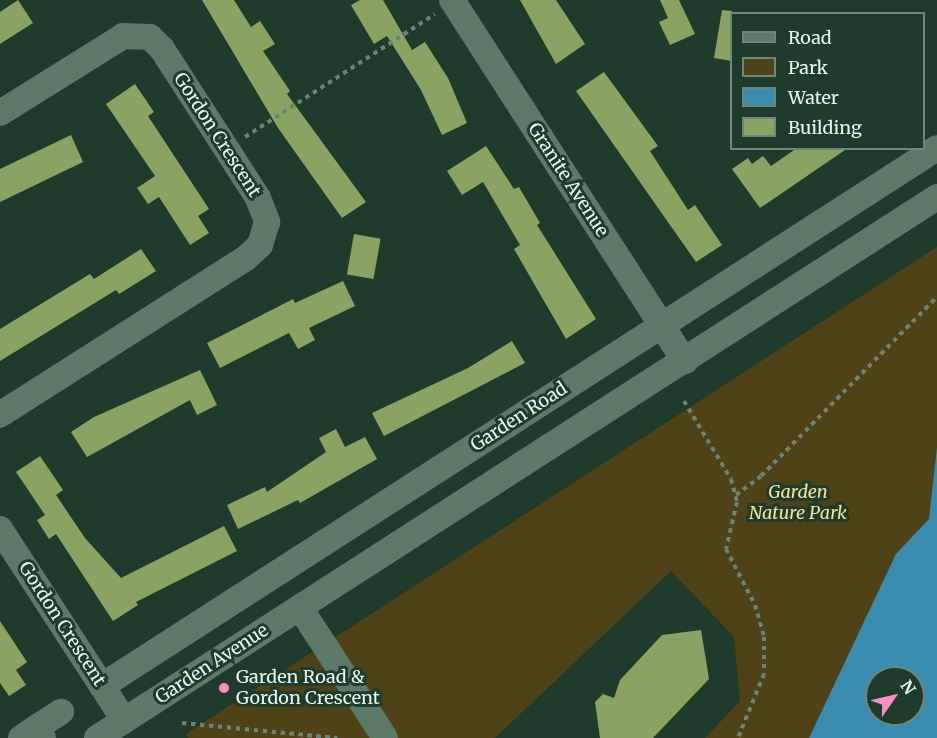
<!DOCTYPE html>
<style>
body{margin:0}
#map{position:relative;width:937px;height:738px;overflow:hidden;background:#1f3b2c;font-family:Merriweather,serif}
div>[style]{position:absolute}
.green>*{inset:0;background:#4f4216}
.water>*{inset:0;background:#3a8cae}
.building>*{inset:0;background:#8aa362;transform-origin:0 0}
.path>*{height:4px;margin-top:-2px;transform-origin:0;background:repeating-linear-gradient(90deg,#6b8376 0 4.5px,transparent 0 9px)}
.minor>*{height:26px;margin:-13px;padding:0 13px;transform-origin:13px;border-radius:13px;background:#5d7a69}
.dots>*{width:16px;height:16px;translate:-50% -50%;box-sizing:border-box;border:3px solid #1f3b2c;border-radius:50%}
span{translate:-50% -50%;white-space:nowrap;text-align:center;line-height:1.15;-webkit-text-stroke:6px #1f3b2c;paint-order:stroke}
.street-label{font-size:18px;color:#e8f8ee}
.park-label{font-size:18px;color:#fbe295;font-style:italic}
.poi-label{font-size:18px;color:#e8f8ee}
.left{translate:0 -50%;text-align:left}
.legend{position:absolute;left:730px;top:12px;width:195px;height:138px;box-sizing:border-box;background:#1f3b2c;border:2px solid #6f877a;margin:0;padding:8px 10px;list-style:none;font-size:18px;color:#e8f8ee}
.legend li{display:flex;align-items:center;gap:12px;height:30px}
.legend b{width:30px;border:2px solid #6f877a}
.north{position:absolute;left:865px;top:666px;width:60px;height:60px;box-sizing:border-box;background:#1f3b2c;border:2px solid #6f877a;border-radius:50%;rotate:56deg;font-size:16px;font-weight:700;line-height:24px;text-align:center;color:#e8f8ee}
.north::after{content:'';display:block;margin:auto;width:21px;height:27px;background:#fb8fc5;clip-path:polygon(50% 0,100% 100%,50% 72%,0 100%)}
</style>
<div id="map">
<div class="green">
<div style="clip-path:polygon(evenodd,937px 247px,937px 738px,705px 738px,740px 701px,734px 637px,671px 571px,495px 738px,188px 738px,186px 734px,937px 247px,877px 678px,913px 678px,913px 714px,877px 714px,877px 678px)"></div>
</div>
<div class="water">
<div style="clip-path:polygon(evenodd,937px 447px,937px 738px,809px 738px,896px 554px,929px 519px,937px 447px,877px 678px,913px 678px,913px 714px,877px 714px,877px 678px)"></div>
</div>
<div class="building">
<div style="clip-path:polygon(18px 0,33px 23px,0 44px,0 12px)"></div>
<div style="clip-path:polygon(202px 0,234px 0,251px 27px,260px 21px,275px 44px,263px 51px,290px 91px,287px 94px,366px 202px,342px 218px,278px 128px)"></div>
<div style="clip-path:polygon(360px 0,383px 0,412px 50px,425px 42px,448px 78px,467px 123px,442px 135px,421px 90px,387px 36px,374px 44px,351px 5px)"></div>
<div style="clip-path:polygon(520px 0,556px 0,585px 44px,556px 64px)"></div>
<div style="clip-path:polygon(660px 0,679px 0,695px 34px,670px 45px,659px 22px,668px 18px)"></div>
<div style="clip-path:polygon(722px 10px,732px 11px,732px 61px,714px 58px)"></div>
<div style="clip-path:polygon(604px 72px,658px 146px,650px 151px,688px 210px,695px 205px,722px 245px,696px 262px,576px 91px)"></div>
<div style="clip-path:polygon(135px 84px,154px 112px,148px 116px,209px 209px,198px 216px,209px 233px,190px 245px,159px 197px,148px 204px,137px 188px,155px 176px,106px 104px)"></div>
<div style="clip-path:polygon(71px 135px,83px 162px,0 202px,0 169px)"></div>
<div style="clip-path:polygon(486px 146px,514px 189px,519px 187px,540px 223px,537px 225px,596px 319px,566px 339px,514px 249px,520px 245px,483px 182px,462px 195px,447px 171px)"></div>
<div style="clip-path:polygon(797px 148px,848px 148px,760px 208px,732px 169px,748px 158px,752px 164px,763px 156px,771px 166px)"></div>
<div style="left:354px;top:234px;width:27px;height:41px;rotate:10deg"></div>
<div style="clip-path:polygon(141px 249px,156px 271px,119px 294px,116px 290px,0 361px,0 329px,90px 274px,94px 279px)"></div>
<div style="clip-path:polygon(343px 281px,355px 306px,309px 328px,315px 340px,298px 349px,289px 333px,220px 368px,207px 343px,293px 299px,295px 303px)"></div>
<div style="clip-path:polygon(512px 341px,525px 363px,384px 436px,372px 413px,468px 368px)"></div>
<div style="clip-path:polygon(200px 370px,217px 405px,197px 415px,190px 400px,87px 457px,71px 432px,94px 417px)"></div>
<div style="clip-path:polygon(336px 429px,345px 447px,365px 437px,377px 459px,300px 503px,298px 500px,238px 529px,227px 505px,265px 487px,267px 492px,326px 452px,319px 438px)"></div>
<div style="clip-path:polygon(40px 456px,63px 490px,56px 495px,85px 538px,121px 578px,224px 526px,237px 551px,136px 602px,138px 605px,113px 621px,56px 534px,49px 539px,37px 520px,45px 515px,16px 472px)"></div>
<div style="clip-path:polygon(0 621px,27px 662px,16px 670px,26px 685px,9px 696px,0 683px)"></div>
<div style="clip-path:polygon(701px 630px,709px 679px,653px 738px,600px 738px,595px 702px,603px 694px,614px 698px,620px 680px,662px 635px)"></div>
</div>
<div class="path">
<div style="left:245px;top:137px;width:226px;rotate:-32.9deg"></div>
<div style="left:684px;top:401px;width:91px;rotate:58.9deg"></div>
<div style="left:731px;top:479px;width:24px;rotate:75deg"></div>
<div style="left:737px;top:502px;width:48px;rotate:103.2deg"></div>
<div style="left:726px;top:549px;width:63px;rotate:62.6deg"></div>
<div style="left:755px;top:605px;width:33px;rotate:74deg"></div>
<div style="left:764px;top:637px;width:37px;rotate:90deg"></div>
<div style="left:764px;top:674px;width:69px;rotate:112.1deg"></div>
<div style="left:736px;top:495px;width:31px;rotate:-37deg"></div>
<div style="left:761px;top:476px;width:251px;rotate:-45.5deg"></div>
<div style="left:182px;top:723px;width:156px;rotate:5.5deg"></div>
</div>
<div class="minor">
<div style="left:452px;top:0;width:430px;rotate:57.2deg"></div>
<div style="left:0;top:113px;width:145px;rotate:-32deg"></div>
<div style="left:123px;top:36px;width:27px;rotate:2deg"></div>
<div style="left:150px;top:37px;width:17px;rotate:45deg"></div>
<div style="left:162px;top:49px;width:177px;rotate:57.2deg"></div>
<div style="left:258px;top:198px;width:26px;rotate:69deg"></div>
<div style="left:267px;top:222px;width:24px;rotate:107deg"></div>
<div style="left:260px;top:245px;width:19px;rotate:137deg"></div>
<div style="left:246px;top:258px;width:292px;rotate:147.5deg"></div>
<div style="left:0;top:529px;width:228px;rotate:57deg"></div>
<div style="left:300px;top:608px;width:155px;rotate:56.8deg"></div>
<div style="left:102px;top:686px;width:993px;rotate:-32.79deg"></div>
<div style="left:36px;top:728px;width:30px;rotate:-33deg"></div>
<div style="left:21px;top:738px;width:18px;rotate:-34deg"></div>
<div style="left:36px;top:728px;width:12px;rotate:55deg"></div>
<div style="left:97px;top:738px;width:999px;rotate:-32.78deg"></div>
</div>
<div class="dots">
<div style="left:224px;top:688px;background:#fb8fc5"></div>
</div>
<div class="street-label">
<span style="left:217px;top:135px;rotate:57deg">Gordon Crescent</span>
<span style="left:568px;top:180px;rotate:57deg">Granite Avenue</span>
<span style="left:519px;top:417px;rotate:-33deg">Garden Road</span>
<span style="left:62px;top:624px;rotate:57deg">Gordon Crescent</span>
<span style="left:212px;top:664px;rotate:-33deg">Garden Avenue</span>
</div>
<div class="park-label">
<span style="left:798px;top:503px">Garden<br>Nature Park</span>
</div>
<div class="poi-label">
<span class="left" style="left:236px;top:688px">Garden Road &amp;<br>Gordon Crescent</span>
</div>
<ul class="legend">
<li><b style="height:8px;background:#5d7a69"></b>Road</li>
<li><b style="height:16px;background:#4f4216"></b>Park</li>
<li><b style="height:16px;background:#3a8cae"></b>Water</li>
<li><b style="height:16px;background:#8aa362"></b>Building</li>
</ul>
<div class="north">N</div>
</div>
